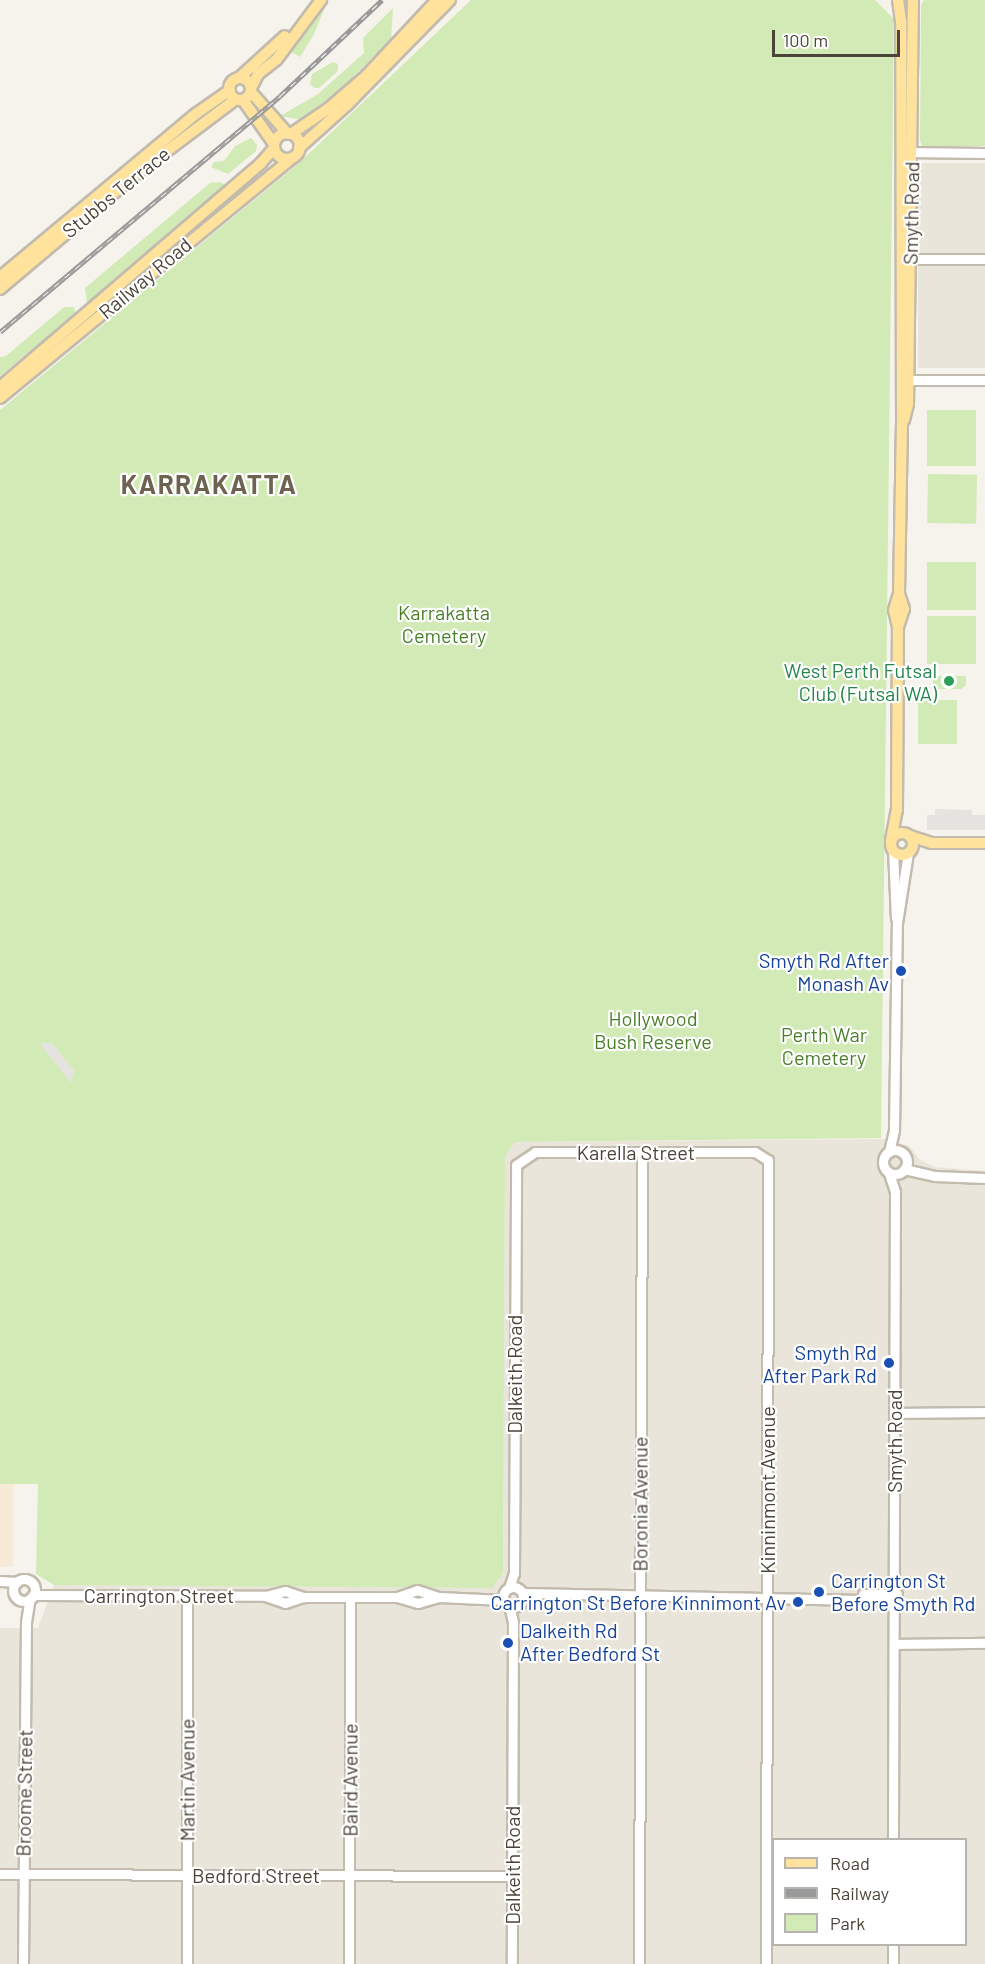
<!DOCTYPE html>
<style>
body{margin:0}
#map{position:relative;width:985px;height:1964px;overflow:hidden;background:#f6f3ec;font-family:Barlow,sans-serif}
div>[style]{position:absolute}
.residential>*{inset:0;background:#eae5da;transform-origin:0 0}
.commercial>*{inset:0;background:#f7ead8;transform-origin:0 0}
.green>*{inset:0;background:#d2eab5;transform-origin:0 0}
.parking>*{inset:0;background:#e5e3e0}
.roads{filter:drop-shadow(2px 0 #c2bbae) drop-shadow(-2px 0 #c2bbae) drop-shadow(0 2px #c2bbae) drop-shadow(0 -2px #c2bbae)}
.minor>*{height:9px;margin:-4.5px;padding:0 4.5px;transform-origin:4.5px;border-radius:4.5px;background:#fff}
.minor>.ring{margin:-4.5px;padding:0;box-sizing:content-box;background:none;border:9px solid #fff;border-radius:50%}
.major>*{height:10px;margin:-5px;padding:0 5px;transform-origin:5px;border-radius:5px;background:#ffe39c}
.major>.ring{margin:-5px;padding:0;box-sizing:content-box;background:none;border:10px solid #ffe39c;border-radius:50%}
.rail>*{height:4.5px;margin-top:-2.25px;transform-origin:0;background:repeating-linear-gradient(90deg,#fff 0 7px,#9a9a9a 0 14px);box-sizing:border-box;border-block:2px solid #9a9a9a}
.dots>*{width:16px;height:16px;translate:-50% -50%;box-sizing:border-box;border:3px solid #fff;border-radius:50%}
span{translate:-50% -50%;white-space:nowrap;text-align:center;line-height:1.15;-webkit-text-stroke:4.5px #fff;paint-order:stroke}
.street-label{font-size:20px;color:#4b4439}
.park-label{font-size:20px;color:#4a7f2a}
.leisure-label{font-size:20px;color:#27864d}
.right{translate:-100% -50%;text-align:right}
.transit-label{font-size:20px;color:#164399}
.left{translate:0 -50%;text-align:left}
.district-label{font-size:26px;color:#6e6250;font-weight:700;letter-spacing:1.5px}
.legend{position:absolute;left:772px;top:1838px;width:195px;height:108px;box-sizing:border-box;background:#fff;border:2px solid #b7b4b0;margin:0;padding:8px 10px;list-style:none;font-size:18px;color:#4b4439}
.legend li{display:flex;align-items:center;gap:12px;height:30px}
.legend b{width:30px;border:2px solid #b7b4b0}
.scale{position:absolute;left:772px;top:30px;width:128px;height:27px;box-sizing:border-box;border:3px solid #4b4439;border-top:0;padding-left:8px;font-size:18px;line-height:21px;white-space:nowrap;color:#4b4439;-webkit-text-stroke:4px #fff;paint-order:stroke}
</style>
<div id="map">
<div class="residential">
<div style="left:918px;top:163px;width:67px;height:205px"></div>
<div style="clip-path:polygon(evenodd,884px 1139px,909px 1146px,920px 1160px,935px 1167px,985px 1171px,985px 1964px,0 1964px,0 1628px,38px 1628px,54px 1585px,491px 1588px,503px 1573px,505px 1157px,515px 1142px,884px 1139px,774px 1840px,966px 1840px,966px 1944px,774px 1944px,774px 1840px)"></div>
</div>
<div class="commercial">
<div style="left:0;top:1484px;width:13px;height:83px"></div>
</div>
<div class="green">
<div style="clip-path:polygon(471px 0,875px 0,894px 19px,881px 1138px,515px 1142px,505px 1157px,503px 1573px,492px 1588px,54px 1585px,36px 1574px,38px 1484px,0 1484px,0 410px,299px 163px)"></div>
<div style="clip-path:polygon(924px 0,985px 0,985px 146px,922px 146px,920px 140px,921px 5px)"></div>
<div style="clip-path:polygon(327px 2px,314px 34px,300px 57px,290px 51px)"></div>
<div style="clip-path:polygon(393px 8px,391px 39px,341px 89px,301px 120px,280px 116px,318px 94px,364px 53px,363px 38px)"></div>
<div style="clip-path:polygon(333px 62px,338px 64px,338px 71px,319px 88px,314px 88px,310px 84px,312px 74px)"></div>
<div style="clip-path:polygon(251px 138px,257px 145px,256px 151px,228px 174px,211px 167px,214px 162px,224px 161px,235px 146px)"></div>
<div style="clip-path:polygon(220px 182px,226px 185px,220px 192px,87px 303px,85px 288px,210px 183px)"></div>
<div style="clip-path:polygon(64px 307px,74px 307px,76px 313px,0 376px,0 357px,6px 356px)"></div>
<div style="left:927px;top:410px;width:49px;height:56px"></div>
<div style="left:928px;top:474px;width:49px;height:49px;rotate:1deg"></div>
<div style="left:927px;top:562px;width:49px;height:48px"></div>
<div style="left:927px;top:616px;width:49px;height:48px"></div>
<div style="clip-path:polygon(933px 676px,966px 676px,966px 685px,961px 689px,938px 689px,933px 685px)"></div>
<div style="left:918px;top:700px;width:39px;height:44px"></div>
</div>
<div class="parking">
<div style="clip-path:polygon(935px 809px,972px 810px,972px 815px,985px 815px,985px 830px,927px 830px,927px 815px,935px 815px)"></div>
<div style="clip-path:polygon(39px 1043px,52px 1043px,74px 1070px,71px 1083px)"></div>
</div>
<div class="roads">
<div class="minor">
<div style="left:906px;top:152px;width:79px;rotate:0.7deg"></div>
<div style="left:905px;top:259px;width:80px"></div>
<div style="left:902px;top:380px;width:83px"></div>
<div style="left:893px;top:850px;width:68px;rotate:87.5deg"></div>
<div class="ring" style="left:883px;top:1150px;width:15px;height:15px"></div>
<div style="left:889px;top:1152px;width:23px;rotate:-77deg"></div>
<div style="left:894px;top:1130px;width:207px;rotate:-89.2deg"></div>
<div style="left:897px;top:923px;width:71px;rotate:-81.1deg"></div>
<div style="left:904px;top:1169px;width:31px;rotate:13deg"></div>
<div style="left:934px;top:1176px;width:51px;rotate:2.2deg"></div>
<div style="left:889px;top:1173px;width:20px;rotate:72deg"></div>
<div style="left:895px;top:1192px;width:648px;rotate:90.18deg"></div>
<div style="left:894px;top:1413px;width:91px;rotate:-0.6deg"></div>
<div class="ring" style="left:13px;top:1579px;width:13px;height:13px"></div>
<div style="left:0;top:1581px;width:17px;rotate:3deg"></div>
<div class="ring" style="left:503px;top:1587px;width:11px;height:11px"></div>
<div style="left:509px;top:1588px;width:16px;rotate:-72deg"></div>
<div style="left:514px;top:1573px;width:408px;rotate:-89.7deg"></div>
<div style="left:516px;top:1165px;width:23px;rotate:-34deg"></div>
<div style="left:535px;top:1152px;width:220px"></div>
<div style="left:755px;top:1152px;width:15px;rotate:32deg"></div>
<div style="left:768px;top:1160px;width:804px;rotate:90.14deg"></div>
<div style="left:523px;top:1593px;width:374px;rotate:1.2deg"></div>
<div style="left:863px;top:1594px;width:34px"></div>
<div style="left:33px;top:1595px;width:232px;rotate:0.2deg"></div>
<div style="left:265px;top:1596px;width:21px;rotate:-14deg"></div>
<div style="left:285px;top:1591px;width:20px;rotate:18deg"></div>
<div style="left:304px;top:1597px;width:93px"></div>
<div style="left:397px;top:1597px;width:22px;rotate:16deg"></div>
<div style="left:418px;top:1603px;width:22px;rotate:-16deg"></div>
<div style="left:439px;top:1597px;width:65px;rotate:2.6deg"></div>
<div style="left:265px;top:1596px;width:21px;rotate:19deg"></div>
<div style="left:285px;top:1603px;width:20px;rotate:-18deg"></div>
<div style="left:397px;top:1597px;width:21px;rotate:-19deg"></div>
<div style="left:417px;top:1590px;width:22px;rotate:18deg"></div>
<div style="left:509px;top:1605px;width:18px;rotate:77deg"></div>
<div style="left:513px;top:1623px;width:341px;rotate:90.2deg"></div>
<div style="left:897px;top:1644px;width:88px;rotate:-0.7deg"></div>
<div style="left:0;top:1874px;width:512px;rotate:0.22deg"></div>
<div style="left:23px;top:1964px;width:342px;rotate:-89.5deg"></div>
<div style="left:26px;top:1622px;width:24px;rotate:-81deg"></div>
<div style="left:187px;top:1964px;width:368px;rotate:-90deg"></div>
<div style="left:349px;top:1964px;width:367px;rotate:-89.8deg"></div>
<div style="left:639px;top:1964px;width:811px;rotate:-89.79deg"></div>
<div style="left:893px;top:1964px;width:20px;rotate:-90deg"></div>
</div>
<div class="major">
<div style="left:239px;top:78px;width:62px;rotate:-42.4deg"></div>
<div class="ring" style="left:229px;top:78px;width:12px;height:12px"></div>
<div style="left:251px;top:88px;width:16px;rotate:-63deg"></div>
<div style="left:258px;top:74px;width:24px;rotate:-38deg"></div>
<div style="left:277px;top:59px;width:74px;rotate:-53.3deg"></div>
<div style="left:251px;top:92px;width:56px;rotate:48.6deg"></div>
<div style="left:243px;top:100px;width:54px;rotate:54.8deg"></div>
<div class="ring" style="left:274px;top:133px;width:16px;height:16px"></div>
<div style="left:291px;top:134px;width:46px;rotate:-34.4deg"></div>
<div style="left:329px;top:108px;width:50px;rotate:-41deg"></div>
<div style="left:367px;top:75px;width:103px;rotate:-47deg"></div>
<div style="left:299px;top:148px;width:64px;rotate:-41.9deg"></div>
<div style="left:347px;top:105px;width:147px;rotate:-45.6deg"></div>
<div style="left:0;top:277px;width:256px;rotate:-39.8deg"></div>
<div style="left:197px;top:113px;width:40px;rotate:-34.9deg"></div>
<div style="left:0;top:289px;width:182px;rotate:-40.1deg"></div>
<div style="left:139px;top:172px;width:121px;rotate:-37deg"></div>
<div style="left:0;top:387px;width:344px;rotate:-40.6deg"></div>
<div style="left:261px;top:163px;width:20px;rotate:-49deg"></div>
<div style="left:0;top:398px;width:377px;rotate:-39.4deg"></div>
<div style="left:904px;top:420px;width:16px;rotate:-76deg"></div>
<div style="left:908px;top:404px;width:404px;rotate:-89.3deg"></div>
<div style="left:898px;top:627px;width:19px;rotate:-72deg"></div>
<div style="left:904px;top:609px;width:16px;rotate:-108deg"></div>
<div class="ring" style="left:891px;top:833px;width:12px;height:12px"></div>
<div style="left:910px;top:836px;width:22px;rotate:18deg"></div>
<div style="left:931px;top:843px;width:54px"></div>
<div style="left:891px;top:840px;width:31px;rotate:-79deg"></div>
<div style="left:897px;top:810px;width:183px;rotate:-89.7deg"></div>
<div style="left:898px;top:627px;width:17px;rotate:-103deg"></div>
<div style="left:894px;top:610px;width:17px;rotate:-73deg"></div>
<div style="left:899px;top:594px;width:168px;rotate:-89deg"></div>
<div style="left:902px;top:426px;width:405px;rotate:-90.1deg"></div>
<div style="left:901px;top:21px;width:21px;rotate:-98deg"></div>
</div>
</div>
<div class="rail">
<div style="left:0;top:332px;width:366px;rotate:-40.1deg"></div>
<div style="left:280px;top:96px;width:140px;rotate:-43.3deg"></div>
</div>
<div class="dots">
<div style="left:949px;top:681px;background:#2e9e5b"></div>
<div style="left:901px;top:971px;background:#1a4fb4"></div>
<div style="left:889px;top:1363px;background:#1a4fb4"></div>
<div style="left:819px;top:1592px;background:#1a4fb4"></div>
<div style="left:798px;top:1602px;background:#1a4fb4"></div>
<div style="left:508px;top:1643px;background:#1a4fb4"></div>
</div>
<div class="street-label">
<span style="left:116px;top:192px;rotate:-39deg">Stubbs Terrace</span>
<span style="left:911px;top:213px;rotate:-89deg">Smyth Road</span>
<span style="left:145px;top:278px;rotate:-40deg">Railway Road</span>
<span style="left:636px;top:1152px">Karella Street</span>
<span style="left:514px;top:1374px;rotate:-90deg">Dalkeith Road</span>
<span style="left:894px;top:1441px;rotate:-90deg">Smyth Road</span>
<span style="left:767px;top:1490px;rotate:-90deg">Kinninmont Avenue</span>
<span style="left:640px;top:1504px;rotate:-90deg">Boronia Avenue</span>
<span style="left:159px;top:1595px">Carrington Street</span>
<span style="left:187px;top:1780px;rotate:-90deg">Martin Avenue</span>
<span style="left:350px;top:1780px;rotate:-90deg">Baird Avenue</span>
<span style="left:24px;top:1793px;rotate:-89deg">Broome Street</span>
<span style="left:512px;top:1865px;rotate:-90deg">Dalkeith Road</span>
<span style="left:256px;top:1875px">Bedford Street</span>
</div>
<div class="park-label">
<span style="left:444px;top:624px">Karrakatta<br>Cemetery</span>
<span style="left:653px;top:1030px">Hollywood<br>Bush Reserve</span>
<span style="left:824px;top:1046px">Perth War<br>Cemetery</span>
</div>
<div class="leisure-label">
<span class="right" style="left:937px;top:682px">West Perth Futsal<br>Club (Futsal WA)</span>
</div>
<div class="transit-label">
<span class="right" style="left:889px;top:972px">Smyth Rd After<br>Monash Av</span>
<span class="right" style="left:877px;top:1364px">Smyth Rd<br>After Park Rd</span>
<span class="left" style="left:831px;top:1592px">Carrington St<br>Before Smyth Rd</span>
<span class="right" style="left:786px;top:1602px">Carrington St Before Kinnimont Av</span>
<span class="left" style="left:520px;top:1642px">Dalkeith Rd<br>After Bedford St</span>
</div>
<div class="district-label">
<span style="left:209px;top:484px">KARRAKATTA</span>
</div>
<ul class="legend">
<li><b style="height:8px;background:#ffe39c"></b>Road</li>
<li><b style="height:8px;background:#9a9a9a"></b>Railway</li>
<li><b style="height:16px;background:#d2eab5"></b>Park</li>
</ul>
<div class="scale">100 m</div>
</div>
